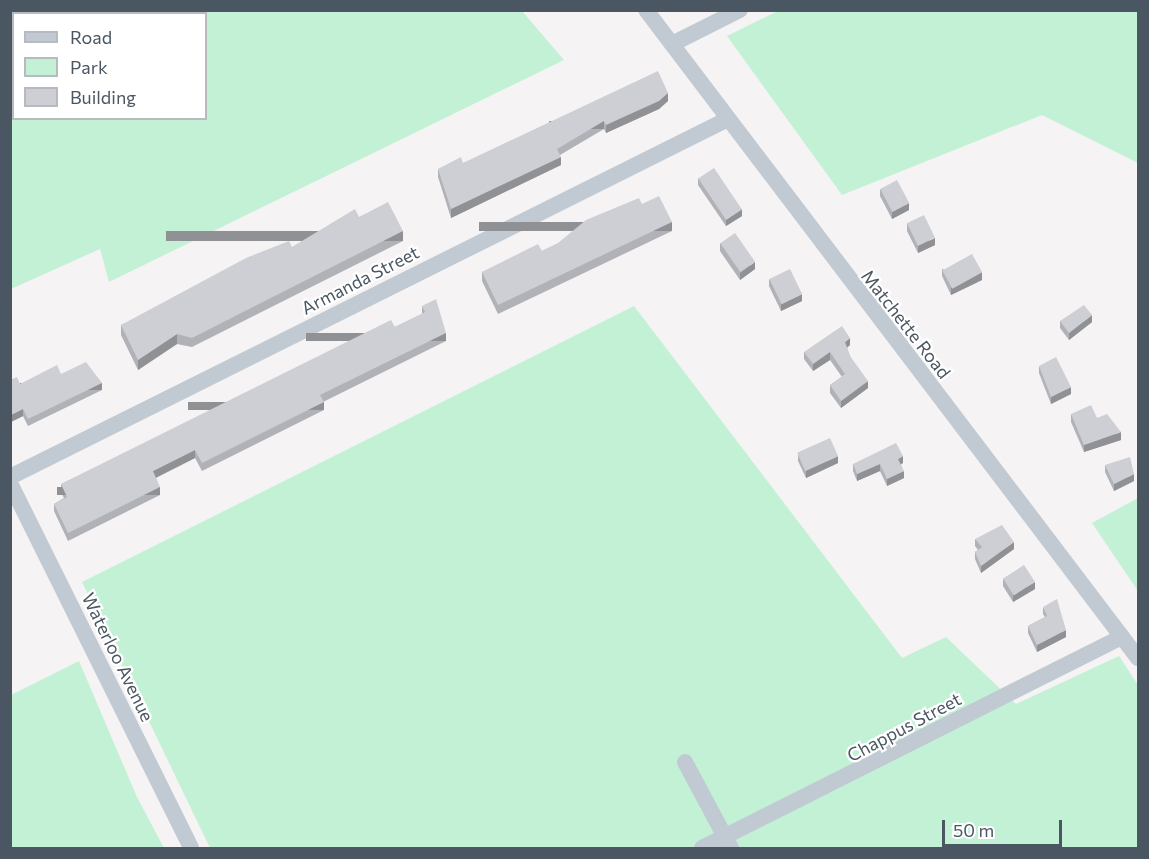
<!DOCTYPE html>
<style>
body{margin:0}
#map{position:relative;width:1149px;height:859px;overflow:hidden;background:#f5f3f3;font-family:Commissioner,sans-serif}
div>[style]{position:absolute}
.green>*{inset:0;background:#c3f1d5}
.minor>*{height:16px;margin:-8px;padding:0 8px;transform-origin:8px;border-radius:8px;background:#c1cad2}
.wall>*{inset:0;background:#b0b2b7}
.shaded-wall>*{inset:0;background:#909195;transform-origin:0 0}
.building>*{inset:0;background:#cdcfd5;transform-origin:0 0}
span{translate:-50% -50%;white-space:nowrap;text-align:center;line-height:1.15;-webkit-text-stroke:4.5px #fff;paint-order:stroke}
.street-label{font-size:18px;color:#4a5661}
.frame{position:absolute;inset:0;border:12px solid #4a5661;pointer-events:none}
.legend{position:absolute;left:12px;top:12px;width:195px;height:108px;box-sizing:border-box;background:#fff;border:2px solid #b7bbc0;margin:0;padding:8px 10px;list-style:none;font-size:18px;color:#4a5661}
.legend li{display:flex;align-items:center;gap:12px;height:30px}
.legend b{width:30px;border:2px solid #b7bbc0}
.scale{position:absolute;left:942px;top:820px;width:120px;height:27px;box-sizing:border-box;border:3px solid #4a5661;border-top:0;padding-left:8px;font-size:18px;line-height:21px;white-space:nowrap;color:#4a5661;-webkit-text-stroke:4px #fff;paint-order:stroke}
</style>
<div id="map">
<div class="green">
<div style="clip-path:polygon(780px 10px,1138px 11px,1138px 163px,1042px 115px,842px 195px,727px 36px)"></div>
<div style="clip-path:polygon(evenodd,10px 11px,522px 11px,564px 60px,109px 282px,100px 249px,11px 289px,10px 11px,14px 14px,206px 14px,206px 118px,14px 118px,14px 14px)"></div>
<div style="clip-path:polygon(634px 306px,902px 658px,946px 637px,1016px 704px,1119px 656px,1138px 685px,1138px 848px,210px 848px,82px 582px)"></div>
<div style="clip-path:polygon(1138px 498px,1138px 591px,1092px 523px)"></div>
<div style="clip-path:polygon(79px 661px,137px 797px,164px 848px,11px 848px,11px 695px)"></div>
</div>
<div class="minor">
<div style="left:646px;top:10px;width:814px;rotate:52.79deg"></div>
<div style="left:672px;top:44px;width:76px;rotate:-26.6deg"></div>
<div style="left:10px;top:477px;width:802px;rotate:-26.5deg"></div>
<div style="left:10px;top:483px;width:407px;rotate:63.6deg"></div>
<div style="left:685px;top:762px;width:98px;rotate:61.9deg"></div>
<div style="left:702px;top:848px;width:470px;rotate:-26.7deg"></div>
</div>
<div class="wall">
<div style="clip-path:polygon(668px 101px,659px 109px,606px 133px,604px 129px,560px 155px,561px 165px,451px 218px,438px 177px,438px 169px,463px 163px)"></div>
<div style="clip-path:polygon(698px 178px,742px 216px,726px 226px,698px 185px)"></div>
<div style="clip-path:polygon(880px 189px,909px 210px,892px 219px,880px 196px)"></div>
<div style="clip-path:polygon(642px 204px,672px 231px,498px 314px,482px 281px,482px 272px,542px 251px)"></div>
<div style="clip-path:polygon(359px 217px,403px 241px,192px 347px,177px 344px,138px 370px,121px 335px,121px 325px)"></div>
<div style="clip-path:polygon(907px 223px,935px 245px,918px 253px,907px 231px)"></div>
<div style="clip-path:polygon(720px 243px,755px 269px,740px 280px,720px 251px)"></div>
<div style="clip-path:polygon(942px 269px,982px 280px,951px 295px,942px 276px)"></div>
<div style="clip-path:polygon(769px 279px,802px 301px,781px 311px,769px 286px)"></div>
<div style="clip-path:polygon(422px 306px,446px 341px,323px 402px,324px 410px,202px 471px,195px 458px,156px 478px,160px 495px,68px 541px,54px 511px,54px 504px,64px 498px,61px 492px,61px 484px,395px 327px,422px 314px)"></div>
<div style="clip-path:polygon(1060px 321px,1092px 322px,1069px 340px,1060px 328px)"></div>
<div style="clip-path:polygon(850px 345px,847px 348px,850px 356px,868px 388px,841px 408px,830px 393px,830px 385px,842px 377px,830px 360px,813px 371px,804px 359px,804px 352px)"></div>
<div style="clip-path:polygon(1039px 366px,1071px 394px,1051px 404px,1039px 373px)"></div>
<div style="clip-path:polygon(61px 374px,102px 390px,28px 426px,23px 416px,11px 422px,10px 380px,20px 384px)"></div>
<div style="clip-path:polygon(1071px 414px,1097px 418px,1121px 440px,1084px 452px,1071px 422px)"></div>
<div style="clip-path:polygon(798px 454px,838px 463px,806px 478px,798px 461px)"></div>
<div style="clip-path:polygon(903px 463px,901px 464px,904px 478px,887px 486px,880px 471px,857px 481px,853px 471px,853px 464px)"></div>
<div style="clip-path:polygon(1105px 465px,1134px 481px,1114px 491px,1105px 472px)"></div>
<div style="clip-path:polygon(975px 539px,1014px 549px,981px 573px,975px 559px,975px 552px,978px 550px,975px 546px)"></div>
<div style="clip-path:polygon(1003px 579px,1035px 589px,1013px 602px,1003px 586px)"></div>
<div style="clip-path:polygon(1043px 607px,1066px 637px,1037px 652px,1028px 633px,1028px 626px,1045px 617px,1043px 614px)"></div>
</div>
<div class="shaded-wall">
<div style="clip-path:polygon(668px 93px,668px 101px,659px 109px,606px 133px,606px 125px)"></div>
<div style="left:604px;top:121px;width:8px;height:55px;rotate:90deg"></div>
<div style="clip-path:polygon(561px 157px,561px 165px,451px 218px,451px 209px)"></div>
<div style="clip-path:polygon(909px 203px,909px 210px,892px 219px,892px 212px)"></div>
<div style="clip-path:polygon(742px 209px,742px 216px,726px 226px,726px 219px)"></div>
<div style="left:672px;top:222px;width:9px;height:193px;rotate:90deg"></div>
<div style="left:403px;top:231px;width:10px;height:237px;rotate:90deg"></div>
<div style="clip-path:polygon(935px 238px,935px 245px,918px 253px,918px 246px)"></div>
<div style="clip-path:polygon(755px 262px,755px 269px,740px 280px,740px 273px)"></div>
<div style="clip-path:polygon(982px 272px,982px 280px,951px 295px,951px 288px)"></div>
<div style="clip-path:polygon(802px 294px,802px 301px,781px 311px,781px 304px)"></div>
<div style="clip-path:polygon(1092px 315px,1092px 322px,1069px 340px,1069px 333px)"></div>
<div style="left:446px;top:333px;width:8px;height:140px;rotate:90deg"></div>
<div style="clip-path:polygon(177px 334px,177px 344px,138px 370px,138px 360px)"></div>
<div style="clip-path:polygon(850px 338px,850px 345px,845px 349px,845px 342px)"></div>
<div style="clip-path:polygon(830px 352px,830px 360px,813px 371px,813px 364px)"></div>
<div style="clip-path:polygon(868px 381px,868px 388px,841px 408px,841px 401px)"></div>
<div style="left:102px;top:383px;width:7px;height:82px;rotate:90deg"></div>
<div style="clip-path:polygon(1071px 387px,1071px 394px,1051px 404px,1051px 397px)"></div>
<div style="left:324px;top:402px;width:8px;height:136px;rotate:90deg"></div>
<div style="clip-path:polygon(23px 409px,23px 416px,11px 422px,11px 415px)"></div>
<div style="clip-path:polygon(1121px 432px,1121px 440px,1084px 452px,1084px 445px)"></div>
<div style="clip-path:polygon(195px 450px,195px 458px,153px 479px,153px 471px)"></div>
<div style="clip-path:polygon(838px 456px,838px 463px,806px 478px,806px 471px)"></div>
<div style="clip-path:polygon(903px 456px,903px 463px,898px 466px,898px 459px)"></div>
<div style="clip-path:polygon(880px 464px,880px 471px,857px 481px,857px 474px)"></div>
<div style="clip-path:polygon(904px 471px,904px 478px,887px 486px,887px 479px)"></div>
<div style="clip-path:polygon(1134px 474px,1134px 481px,1114px 491px,1114px 484px)"></div>
<div style="left:160px;top:487px;width:8px;height:103px;rotate:90deg"></div>
<div style="clip-path:polygon(1014px 542px,1014px 549px,981px 573px,981px 566px)"></div>
<div style="clip-path:polygon(1035px 582px,1035px 589px,1013px 602px,1013px 595px)"></div>
<div style="clip-path:polygon(1066px 630px,1066px 637px,1037px 652px,1037px 645px)"></div>
</div>
<div class="building">
<div style="clip-path:polygon(658px 71px,668px 93px,659px 101px,606px 125px,604px 121px,557px 149px,561px 157px,451px 209px,438px 169px,461px 157px,463px 163px)"></div>
<div style="left:714px;top:168px;width:50px;height:19px;rotate:56deg"></div>
<div style="left:897px;top:180px;width:26px;height:19px;rotate:62deg"></div>
<div style="clip-path:polygon(659px 196px,672px 222px,498px 305px,482px 272px,538px 244px,542px 251px,558px 243px,586px 220px,639px 198px,642px 204px)"></div>
<div style="clip-path:polygon(388px 202px,403px 231px,192px 338px,177px 334px,138px 360px,121px 325px,246px 258px,289px 241px,292px 247px,355px 209px,359px 217px)"></div>
<div style="left:924px;top:215px;width:25px;height:19px;rotate:64deg"></div>
<div style="left:735px;top:233px;width:35px;height:18px;rotate:55deg"></div>
<div style="left:972px;top:254px;width:21px;height:34px;rotate:61deg"></div>
<div style="left:790px;top:269px;width:28px;height:23px;rotate:64deg"></div>
<div style="clip-path:polygon(436px 299px,446px 333px,320px 395px,324px 402px,202px 463px,195px 450px,153px 471px,160px 487px,68px 533px,54px 504px,67px 497px,61px 484px,391px 320px,395px 327px,425px 312px,422px 306px)"></div>
<div style="clip-path:polygon(1084px 305px,1092px 315px,1069px 333px,1060px 321px)"></div>
<div style="clip-path:polygon(842px 326px,850px 338px,845px 342px,850px 356px,868px 381px,841px 401px,830px 385px,845px 374px,830px 352px,813px 364px,804px 352px)"></div>
<div style="clip-path:polygon(1056px 357px,1071px 387px,1051px 397px,1039px 366px)"></div>
<div style="clip-path:polygon(86px 362px,102px 383px,28px 419px,23px 409px,11px 415px,10px 380px,17px 377px,20px 384px,57px 365px,61px 374px)"></div>
<div style="clip-path:polygon(1091px 405px,1097px 418px,1107px 414px,1121px 432px,1084px 445px,1071px 414px)"></div>
<div style="left:830px;top:438px;width:20px;height:36px;rotate:66deg"></div>
<div style="clip-path:polygon(896px 443px,903px 456px,898px 459px,904px 471px,887px 479px,880px 464px,857px 474px,853px 464px)"></div>
<div style="clip-path:polygon(1130px 457px,1134px 474px,1114px 484px,1105px 465px)"></div>
<div style="clip-path:polygon(1002px 525px,1014px 542px,981px 566px,975px 552px,982px 547px,975px 539px)"></div>
<div style="left:1024px;top:565px;width:20px;height:25px;rotate:57deg"></div>
<div style="clip-path:polygon(1057px 599px,1066px 630px,1037px 645px,1028px 626px,1047px 616px,1043px 607px)"></div>
</div>
<div class="street-label">
<span style="left:360px;top:280px;rotate:-27deg">Armanda Street</span>
<span style="left:906px;top:324px;rotate:52deg">Matchette Road</span>
<span style="left:118px;top:657px;rotate:64deg">Waterloo Avenue</span>
<span style="left:904px;top:727px;rotate:-28deg">Chappus Street</span>
</div>
<div class="frame"></div>
<ul class="legend">
<li><b style="height:8px;background:#c1cad2"></b>Road</li>
<li><b style="height:16px;background:#c3f1d5"></b>Park</li>
<li><b style="height:16px;background:#cdcfd5"></b>Building</li>
</ul>
<div class="scale">50 m</div>
</div>
